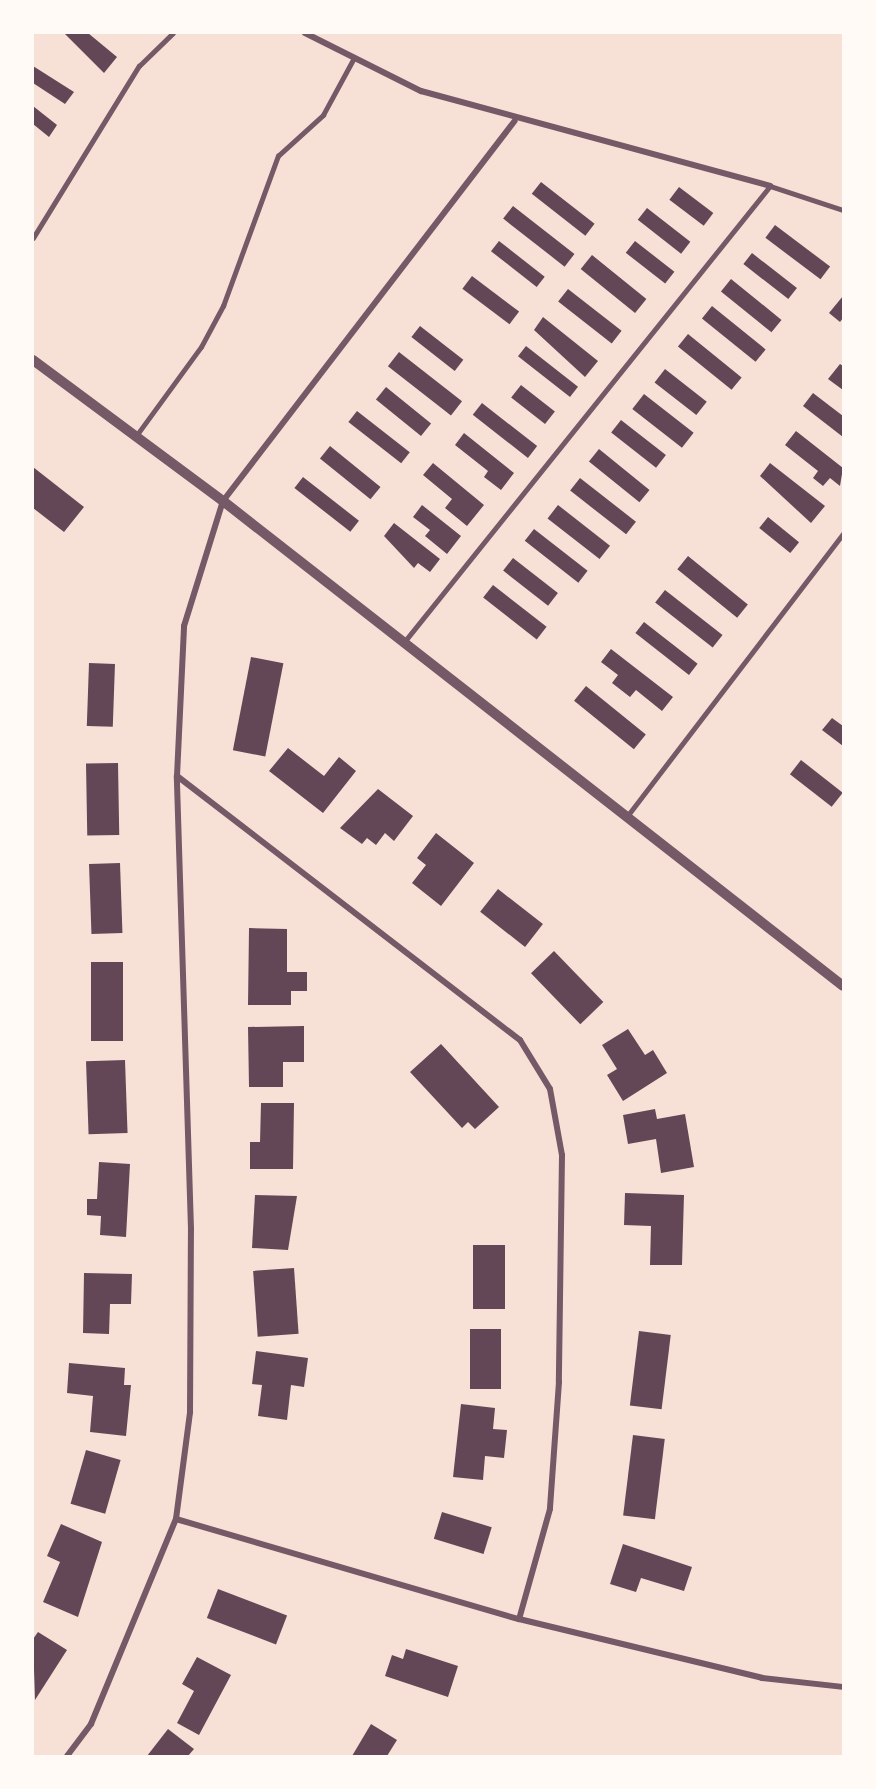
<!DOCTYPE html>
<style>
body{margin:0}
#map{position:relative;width:876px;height:1789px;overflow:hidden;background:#f7e1d7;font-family:"Sofia Sans Condensed",sans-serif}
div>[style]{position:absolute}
.building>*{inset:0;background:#644757;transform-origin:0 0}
.service>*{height:4.5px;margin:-2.25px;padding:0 2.25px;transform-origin:2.25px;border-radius:2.25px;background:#755966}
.minor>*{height:6px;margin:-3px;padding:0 3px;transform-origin:3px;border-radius:3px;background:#755966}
.tertiary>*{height:10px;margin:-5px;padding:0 5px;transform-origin:5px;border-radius:5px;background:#755966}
span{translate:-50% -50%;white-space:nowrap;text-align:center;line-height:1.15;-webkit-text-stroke:5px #fffaf5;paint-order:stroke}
.frame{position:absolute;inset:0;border:34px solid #fffaf5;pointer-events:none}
</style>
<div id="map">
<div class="building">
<div style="clip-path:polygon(64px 33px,88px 33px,117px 57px,104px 73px)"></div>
<div style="clip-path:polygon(33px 66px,74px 92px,65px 104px,33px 83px)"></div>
<div style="clip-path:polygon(33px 106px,57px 125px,49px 137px,33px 124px)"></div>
<div style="left:541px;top:182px;width:68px;height:15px;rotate:38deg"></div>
<div style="left:679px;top:187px;width:43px;height:16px;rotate:37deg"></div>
<div style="left:513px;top:206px;width:78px;height:16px;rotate:38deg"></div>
<div style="left:647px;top:208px;width:55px;height:15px;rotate:38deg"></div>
<div style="left:775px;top:225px;width:69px;height:16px;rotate:37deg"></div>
<div style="left:499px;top:241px;width:58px;height:13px;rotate:38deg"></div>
<div style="left:635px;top:241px;width:50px;height:15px;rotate:38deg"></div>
<div style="left:752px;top:253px;width:57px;height:14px;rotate:38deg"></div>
<div style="left:592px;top:255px;width:70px;height:18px;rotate:39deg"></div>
<div style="left:472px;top:276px;width:59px;height:16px;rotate:37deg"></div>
<div style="left:731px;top:279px;width:65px;height:16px;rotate:39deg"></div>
<div style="left:568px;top:289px;width:68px;height:16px;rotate:38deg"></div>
<div style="clip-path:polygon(843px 296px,843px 318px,840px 322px,829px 313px)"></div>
<div style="left:712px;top:306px;width:69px;height:16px;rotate:39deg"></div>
<div style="clip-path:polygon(543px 317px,598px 361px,585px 377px,534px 330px)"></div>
<div style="left:420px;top:326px;width:55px;height:14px;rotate:38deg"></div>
<div style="left:688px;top:334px;width:69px;height:16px;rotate:39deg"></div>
<div style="left:526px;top:346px;width:66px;height:13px;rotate:38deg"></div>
<div style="left:399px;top:352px;width:80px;height:18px;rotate:38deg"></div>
<div style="clip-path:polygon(840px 364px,843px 366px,843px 390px,828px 379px)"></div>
<div style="left:665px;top:369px;width:53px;height:17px;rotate:38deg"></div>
<div style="left:521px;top:385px;width:43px;height:16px;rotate:38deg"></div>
<div style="left:386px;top:387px;width:58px;height:16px;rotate:39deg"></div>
<div style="clip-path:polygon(813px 393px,843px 416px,843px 437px,803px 406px)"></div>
<div style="left:644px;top:394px;width:63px;height:19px;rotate:38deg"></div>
<div style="left:482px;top:403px;width:70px;height:15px;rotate:38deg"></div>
<div style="left:357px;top:411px;width:67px;height:14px;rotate:38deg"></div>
<div style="left:621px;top:420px;width:57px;height:16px;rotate:38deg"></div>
<div style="clip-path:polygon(796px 431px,843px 468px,840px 486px,830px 478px,823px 486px,813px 478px,818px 471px,785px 445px)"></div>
<div style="clip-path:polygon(464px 433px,514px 473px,501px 490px,484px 477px,488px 471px,455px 445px)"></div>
<div style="left:330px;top:446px;width:65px;height:16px;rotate:39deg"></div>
<div style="left:599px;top:449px;width:65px;height:16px;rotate:39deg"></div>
<div style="clip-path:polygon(433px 463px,484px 505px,467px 526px,445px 508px,452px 499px,423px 475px)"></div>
<div style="clip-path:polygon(770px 463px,825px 506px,811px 523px,760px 476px)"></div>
<div style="clip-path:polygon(33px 467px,84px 507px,64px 532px,33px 508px)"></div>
<div style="left:303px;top:477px;width:71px;height:14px;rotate:38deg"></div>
<div style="left:580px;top:478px;width:71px;height:16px;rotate:38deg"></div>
<div style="clip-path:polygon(422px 505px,461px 536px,447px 554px,425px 536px,430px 530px,413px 517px)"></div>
<div style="left:558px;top:505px;width:66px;height:17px;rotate:38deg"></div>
<div style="left:768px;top:517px;width:40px;height:14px;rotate:39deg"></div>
<div style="clip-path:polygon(394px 523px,440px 559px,430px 572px,418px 563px,414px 568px,384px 536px)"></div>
<div style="left:534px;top:529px;width:68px;height:15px;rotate:38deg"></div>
<div style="left:688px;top:556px;width:77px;height:17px;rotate:39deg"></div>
<div style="left:513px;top:558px;width:57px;height:16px;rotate:38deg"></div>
<div style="left:493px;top:585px;width:68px;height:16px;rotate:38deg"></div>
<div style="left:665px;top:590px;width:73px;height:16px;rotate:38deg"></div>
<div style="left:644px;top:622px;width:68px;height:14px;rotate:38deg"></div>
<div style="clip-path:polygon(611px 649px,673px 697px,662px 711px,636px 690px,630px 697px,612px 683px,618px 675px,601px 662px)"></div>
<div style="left:251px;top:657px;width:33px;height:95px;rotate:11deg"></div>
<div style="left:89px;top:663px;width:26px;height:63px;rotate:2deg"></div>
<div style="left:586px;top:686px;width:77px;height:19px;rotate:39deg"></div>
<div style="clip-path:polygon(832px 718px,843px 726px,843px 746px,822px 730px)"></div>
<div style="clip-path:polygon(288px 748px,324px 776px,339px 757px,356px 771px,323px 813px,269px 771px)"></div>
<div style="left:801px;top:760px;width:53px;height:18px;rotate:38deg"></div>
<div style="left:118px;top:763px;width:72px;height:32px;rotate:89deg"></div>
<div style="clip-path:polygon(378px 789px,413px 816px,394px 841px,385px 833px,376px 845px,367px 838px,362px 844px,340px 828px)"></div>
<div style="clip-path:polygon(436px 833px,474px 863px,441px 906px,412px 883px,426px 865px,417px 858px)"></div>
<div style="left:120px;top:863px;width:70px;height:31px;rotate:88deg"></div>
<div style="left:498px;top:889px;width:57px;height:29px;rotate:38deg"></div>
<div style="clip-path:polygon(249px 928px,287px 929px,287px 972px,307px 972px,307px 991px,291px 991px,291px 1005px,248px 1005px)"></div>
<div style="left:554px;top:951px;width:71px;height:32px;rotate:46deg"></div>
<div style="left:91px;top:962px;width:32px;height:79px"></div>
<div style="clip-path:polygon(304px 1026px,304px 1062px,283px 1062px,283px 1087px,249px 1087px,248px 1027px)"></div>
<div style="clip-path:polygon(628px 1029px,645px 1055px,653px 1050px,667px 1073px,623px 1101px,607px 1075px,617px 1069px,602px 1045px)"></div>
<div style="clip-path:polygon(441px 1044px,499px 1107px,475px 1129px,468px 1122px,462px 1128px,410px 1072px)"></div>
<div style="left:125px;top:1060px;width:73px;height:39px;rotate:88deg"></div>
<div style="clip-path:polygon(261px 1103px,294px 1103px,293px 1169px,250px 1169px,250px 1142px,260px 1142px)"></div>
<div style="clip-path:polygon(655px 1109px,657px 1119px,685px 1114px,694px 1167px,661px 1173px,656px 1139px,628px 1144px,623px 1115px)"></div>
<div style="clip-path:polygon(99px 1162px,130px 1164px,126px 1237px,100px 1235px,101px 1216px,87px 1215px,87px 1199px,97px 1199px)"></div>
<div style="clip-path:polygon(625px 1193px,684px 1195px,682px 1265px,650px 1265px,651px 1226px,624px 1225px)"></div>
<div style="clip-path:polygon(255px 1195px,297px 1196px,288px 1250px,252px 1248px)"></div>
<div style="left:473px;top:1245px;width:32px;height:64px"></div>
<div style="left:294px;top:1268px;width:66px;height:41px;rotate:86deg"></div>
<div style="clip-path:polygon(84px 1273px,132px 1274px,131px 1304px,110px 1304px,109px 1334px,83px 1333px)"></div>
<div style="left:470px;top:1329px;width:31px;height:60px"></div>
<div style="left:639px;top:1331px;width:32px;height:75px;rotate:7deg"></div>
<div style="clip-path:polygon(256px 1351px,308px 1358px,304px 1387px,291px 1385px,287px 1420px,258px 1416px,262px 1385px,252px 1384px)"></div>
<div style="clip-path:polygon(69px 1363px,125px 1368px,124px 1385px,131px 1385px,126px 1436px,90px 1432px,93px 1396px,67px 1393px)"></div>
<div style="clip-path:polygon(461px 1404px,495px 1408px,493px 1429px,507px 1430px,504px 1458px,485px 1456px,483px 1480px,453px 1477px)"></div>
<div style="left:633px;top:1435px;width:32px;height:81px;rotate:7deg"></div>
<div style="left:86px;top:1450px;width:36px;height:56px;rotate:16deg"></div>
<div style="left:442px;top:1512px;width:52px;height:28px;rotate:17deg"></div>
<div style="clip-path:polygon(61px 1524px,102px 1542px,78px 1617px,43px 1602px,60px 1562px,47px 1556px)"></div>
<div style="clip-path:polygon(623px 1544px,692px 1567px,684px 1591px,641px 1578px,636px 1592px,610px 1584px)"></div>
<div style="left:218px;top:1589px;width:74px;height:31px;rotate:21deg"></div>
<div style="clip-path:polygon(38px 1632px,67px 1650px,35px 1700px,33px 1639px)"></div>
<div style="clip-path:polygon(406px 1649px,458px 1666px,448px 1697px,385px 1676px,392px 1655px,403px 1659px)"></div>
<div style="clip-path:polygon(197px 1657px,231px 1675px,199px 1735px,177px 1723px,194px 1691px,182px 1684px)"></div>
<div style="clip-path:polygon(371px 1724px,397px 1740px,387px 1756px,352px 1756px)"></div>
<div style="clip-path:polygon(168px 1729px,194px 1749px,188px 1756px,147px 1756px)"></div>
</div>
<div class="service">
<div style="left:33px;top:238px;width:202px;rotate:-58.4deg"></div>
<div style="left:139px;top:66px;width:47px;rotate:-44.1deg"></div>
<div style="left:136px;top:436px;width:110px;rotate:-53.9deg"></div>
<div style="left:201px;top:347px;width:47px;rotate:-61.8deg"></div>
<div style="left:223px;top:306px;width:160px;rotate:-69.9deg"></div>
<div style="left:278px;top:156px;width:61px;rotate:-42.3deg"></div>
<div style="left:323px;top:115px;width:65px;rotate:-61.5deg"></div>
<div style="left:405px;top:641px;width:583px;rotate:-51.26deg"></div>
<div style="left:770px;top:186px;width:77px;rotate:18.2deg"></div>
<div style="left:628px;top:815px;width:354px;rotate:-52.6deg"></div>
</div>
<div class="minor">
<div style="left:305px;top:33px;width:130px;rotate:26.6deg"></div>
<div style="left:421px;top:91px;width:362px;rotate:15.2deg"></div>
<div style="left:177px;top:776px;width:433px;rotate:37.6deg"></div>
<div style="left:520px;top:1040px;width:57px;rotate:58.5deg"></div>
<div style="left:550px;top:1089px;width:67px;rotate:79.7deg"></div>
<div style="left:562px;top:1155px;width:227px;rotate:90.8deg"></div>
<div style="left:559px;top:1382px;width:127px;rotate:94.1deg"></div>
<div style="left:550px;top:1509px;width:114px;rotate:105.7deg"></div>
<div style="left:176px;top:1519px;width:357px;rotate:16.3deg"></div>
<div style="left:519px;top:1619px;width:250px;rotate:13.6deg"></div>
<div style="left:762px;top:1678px;width:81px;rotate:6.3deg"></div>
<div style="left:67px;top:1756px;width:40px;rotate:-53deg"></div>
<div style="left:91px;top:1724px;width:222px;rotate:-67.5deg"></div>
<div style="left:176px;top:1519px;width:108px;rotate:-82.5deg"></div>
<div style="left:190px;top:1412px;width:183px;rotate:-89.7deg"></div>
<div style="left:191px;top:1229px;width:453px;rotate:-91.8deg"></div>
<div style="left:177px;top:776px;width:150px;rotate:-87.3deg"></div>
<div style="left:184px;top:626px;width:131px;rotate:-72.7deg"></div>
<div style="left:223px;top:501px;width:479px;rotate:-52.5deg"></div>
</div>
<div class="tertiary">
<div style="left:33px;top:360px;width:237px;rotate:36.6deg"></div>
<div style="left:223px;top:501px;width:787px;rotate:38.03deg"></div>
</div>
<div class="frame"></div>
</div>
